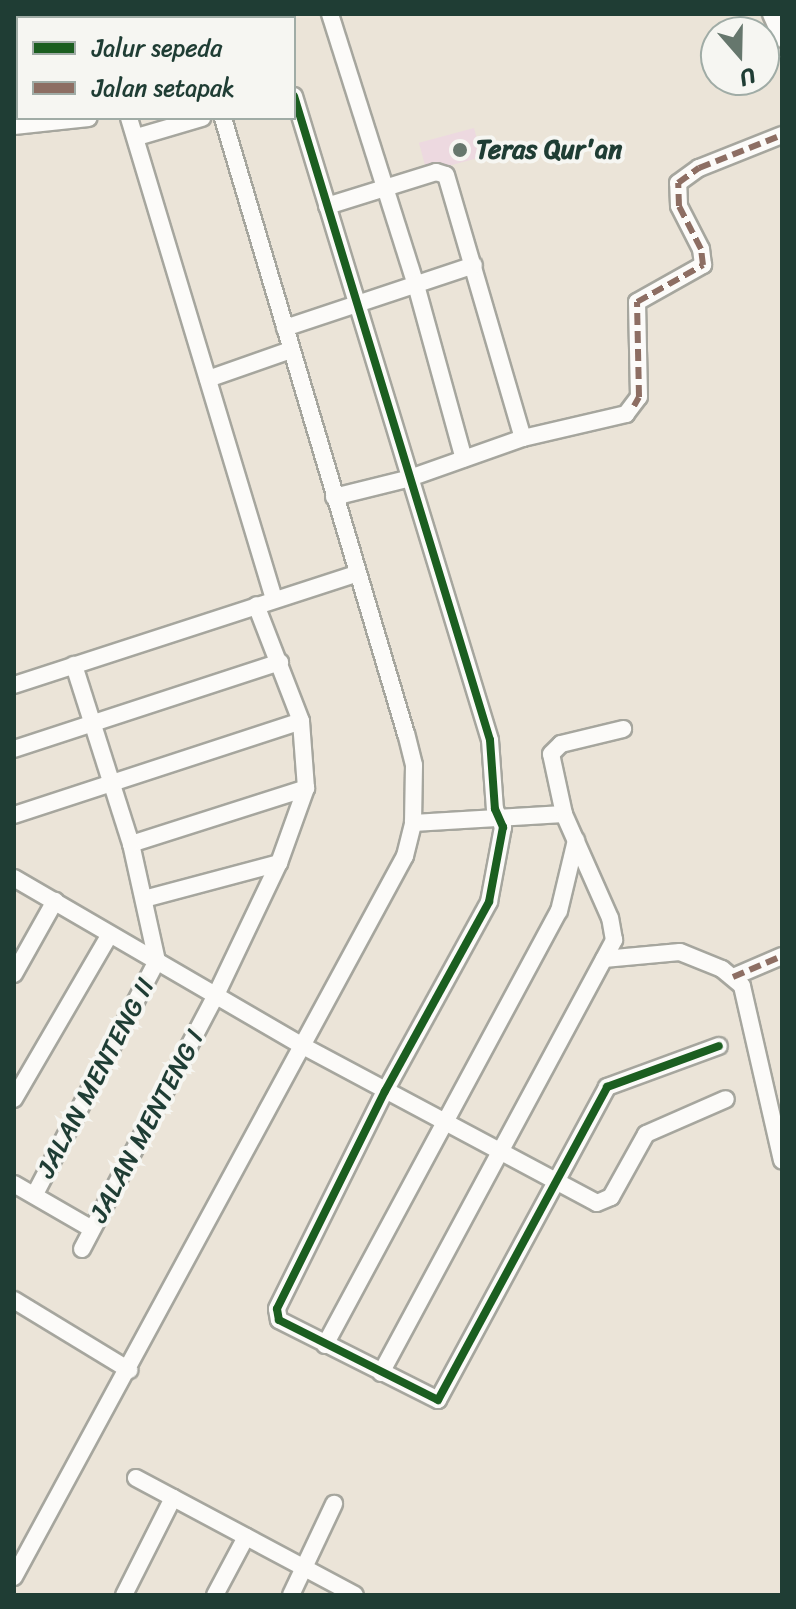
<!DOCTYPE html>
<style>
body{margin:0}
#map{position:relative;width:796px;height:1609px;overflow:hidden;background:#ebe4d8;font-family:Sriracha,sans-serif}
div>[style]{position:absolute}
.built>*{inset:0;background:#edd9e0;transform-origin:0 0}
.roads{filter:drop-shadow(2px 0 #a6a69e) drop-shadow(-2px 0 #a6a69e) drop-shadow(0 2px #a6a69e) drop-shadow(0 -2px #a6a69e)}
.minor>*{height:16px;margin:-8px;padding:0 8px;transform-origin:8px;border-radius:8px;background:#fcfbf9}
.quiet>*{height:6px;margin-top:-3px;transform-origin:0;background:repeating-linear-gradient(90deg,#8d6e63 0 12px,transparent 0 18px)}
.cycleway>*{height:8px;margin:-4px;padding:0 4px;transform-origin:4px;border-radius:4px;background:#1b5e20}
.dots>*{width:22px;height:22px;translate:-50% -50%;box-sizing:border-box;border:4px solid #f6f6f2;border-radius:50%}
span{translate:-50% -50%;white-space:nowrap;text-align:center;line-height:1.15;-webkit-text-stroke:8px #f6f6f2;paint-order:stroke}
.poi-label{font-size:26px;color:#1f3d34;font-weight:700}
.left{translate:0 -50%;text-align:left}
.street-label{font-size:26px;color:#1f3d34}
.frame{position:absolute;inset:0;border:16px solid #1f3d34;pointer-events:none}
.legend{position:absolute;left:16px;top:16px;width:280px;height:104px;box-sizing:border-box;background:#f6f6f2;border:2px solid #a0aca6;margin:0;padding:10px 14px;list-style:none;font-size:24px;color:#1f3d34}
.legend li{display:flex;align-items:center;gap:16px;height:40px}
.legend b{width:40px;border:2px solid #a0aca6}
.north{position:absolute;left:700px;top:16px;width:80px;height:80px;box-sizing:border-box;background:#f6f6f2;border:2px solid #a0aca6;border-radius:50%;rotate:160deg;font-size:22px;font-weight:700;line-height:32px;text-align:center;color:#1f3d34}
.north::after{content:'';display:block;margin:auto;width:28px;height:36px;background:#66776d;clip-path:polygon(50% 0,100% 100%,50% 72%,0 100%)}
</style>
<div id="map">
<div class="built">
<div style="left:474px;top:128px;width:30px;height:57px;rotate:75deg"></div>
</div>
<div class="roads">
<div class="minor">
<div style="left:33px;top:14px;width:4px;rotate:76deg"></div>
<div style="left:99px;top:14px;width:4px;rotate:76deg"></div>
<div style="left:193px;top:14px;width:4px;rotate:76deg"></div>
<div style="left:272px;top:14px;width:4px;rotate:76deg"></div>
<div style="left:330px;top:14px;width:284px;rotate:72.4deg"></div>
<div style="left:416px;top:285px;width:180px;rotate:74.6deg"></div>
<div style="left:771px;top:14px;width:27px;rotate:66deg"></div>
<div style="left:14px;top:59px;width:4px;rotate:-14deg"></div>
<div style="left:294px;top:96px;width:673px;rotate:73.07deg"></div>
<div style="left:490px;top:740px;width:69px;rotate:85.9deg"></div>
<div style="left:495px;top:809px;width:20px;rotate:66deg"></div>
<div style="left:503px;top:827px;width:76px;rotate:100.6deg"></div>
<div style="left:489px;top:902px;width:216px;rotate:118.8deg"></div>
<div style="left:385px;top:1091px;width:243px;rotate:116.4deg"></div>
<div style="left:277px;top:1309px;width:11px;rotate:80deg"></div>
<div style="left:279px;top:1320px;width:178px;rotate:26.7deg"></div>
<div style="left:438px;top:1400px;width:356px;rotate:-61.6deg"></div>
<div style="left:607px;top:1087px;width:119px;rotate:-20.1deg"></div>
<div style="left:129px;top:118px;width:502px;rotate:73.22deg"></div>
<div style="left:14px;top:126px;width:75px;rotate:-6.1deg"></div>
<div style="left:137px;top:137px;width:68px;rotate:-16.3deg"></div>
<div style="left:327px;top:206px;width:114px;rotate:-17.3deg"></div>
<div style="left:436px;top:172px;width:10px;rotate:17deg"></div>
<div style="left:446px;top:175px;width:274px;rotate:73.7deg"></div>
<div style="left:285px;top:328px;width:199px;rotate:-18.4deg"></div>
<div style="left:208px;top:379px;width:88px;rotate:-19.3deg"></div>
<div style="left:334px;top:497px;width:75px;rotate:-13.9deg"></div>
<div style="left:407px;top:479px;width:123px;rotate:-19.5deg"></div>
<div style="left:523px;top:438px;width:106px;rotate:-13.1deg"></div>
<div style="left:626px;top:414px;width:21px;rotate:-53deg"></div>
<div style="left:639px;top:397px;width:95px;rotate:-91.2deg"></div>
<div style="left:637px;top:302px;width:76px;rotate:-29.3deg"></div>
<div style="left:703px;top:265px;width:16px;rotate:-97deg"></div>
<div style="left:701px;top:249px;width:48px;rotate:-117.1deg"></div>
<div style="left:679px;top:206px;width:23px;rotate:-92deg"></div>
<div style="left:678px;top:183px;width:26px;rotate:-36deg"></div>
<div style="left:699px;top:168px;width:89px;rotate:-21.7deg"></div>
<div style="left:14px;top:685px;width:360px;rotate:-18deg"></div>
<div style="left:14px;top:749px;width:280px;rotate:-18.1deg"></div>
<div style="left:14px;top:815px;width:302px;rotate:-18.1deg"></div>
<div style="left:413px;top:823px;width:151px;rotate:-3.4deg"></div>
<div style="left:131px;top:844px;width:184px;rotate:-17.7deg"></div>
<div style="left:14px;top:878px;width:334px;rotate:30.2deg"></div>
<div style="left:303px;top:1046px;width:333px;rotate:28.1deg"></div>
<div style="left:597px;top:1203px;width:15px;rotate:-23deg"></div>
<div style="left:611px;top:1197px;width:72px;rotate:-60.9deg"></div>
<div style="left:646px;top:1134px;width:87px;rotate:-23.6deg"></div>
<div style="left:144px;top:899px;width:140px;rotate:-14.9deg"></div>
<div style="left:604px;top:959px;width:76px;rotate:-5.3deg"></div>
<div style="left:680px;top:952px;width:45px;rotate:22deg"></div>
<div style="left:722px;top:969px;width:26px;rotate:40deg"></div>
<div style="left:742px;top:986px;width:179px;rotate:77.1deg"></div>
<div style="left:14px;top:974px;width:84px;rotate:-60.7deg"></div>
<div style="left:733px;top:977px;width:53px;rotate:-23.2deg"></div>
<div style="left:14px;top:1099px;width:189px;rotate:-59.8deg"></div>
<div style="left:14px;top:1184px;width:90px;rotate:30deg"></div>
<div style="left:35px;top:1194px;width:263px;rotate:-62.4deg"></div>
<div style="left:157px;top:961px;width:120px;rotate:-102.5deg"></div>
<div style="left:131px;top:844px;width:188px;rotate:-107.7deg"></div>
<div style="left:82px;top:1249px;width:285px;rotate:-62.2deg"></div>
<div style="left:215px;top:997px;width:148px;rotate:-64.5deg"></div>
<div style="left:279px;top:863px;width:80px;rotate:-70.2deg"></div>
<div style="left:306px;top:788px;width:67px;rotate:-94.3deg"></div>
<div style="left:301px;top:721px;width:124px;rotate:-111.2deg"></div>
<div style="left:14px;top:1300px;width:135px;rotate:31.3deg"></div>
<div style="left:325px;top:1345px;width:493px;rotate:-61.7deg"></div>
<div style="left:559px;top:911px;width:73px;rotate:-76.5deg"></div>
<div style="left:381px;top:1373px;width:492px;rotate:-61.7deg"></div>
<div style="left:614px;top:940px;width:22px;rotate:-100deg"></div>
<div style="left:610px;top:918px;width:114px;rotate:-113.9deg"></div>
<div style="left:564px;top:814px;width:61px;rotate:-102.2deg"></div>
<div style="left:551px;top:754px;width:14px;rotate:-45deg"></div>
<div style="left:561px;top:744px;width:64px;rotate:-13.6deg"></div>
<div style="left:136px;top:1478px;width:248px;rotate:28.1deg"></div>
<div style="left:14px;top:1577px;width:820px;rotate:-61.53deg"></div>
<div style="left:405px;top:856px;width:34px;rotate:-76deg"></div>
<div style="left:413px;top:823px;width:58px;rotate:-89deg"></div>
<div style="left:414px;top:765px;width:32px;rotate:-104deg"></div>
<div style="left:406px;top:734px;width:643px;rotate:-106.55deg"></div>
<div style="left:124px;top:1595px;width:109px;rotate:-63.2deg"></div>
<div style="left:215px;top:1595px;width:66px;rotate:-61.9deg"></div>
<div style="left:291px;top:1595px;width:101px;rotate:-64.7deg"></div>
</div>
</div>
<div class="quiet">
<div style="left:634px;top:406px;width:10px;rotate:-61deg"></div>
<div style="left:639px;top:397px;width:95px;rotate:-91.2deg"></div>
<div style="left:637px;top:302px;width:76px;rotate:-29.3deg"></div>
<div style="left:703px;top:265px;width:16px;rotate:-97deg"></div>
<div style="left:701px;top:249px;width:48px;rotate:-117.1deg"></div>
<div style="left:679px;top:206px;width:23px;rotate:-92deg"></div>
<div style="left:678px;top:183px;width:26px;rotate:-36deg"></div>
<div style="left:699px;top:168px;width:89px;rotate:-21.7deg"></div>
<div style="left:733px;top:977px;width:53px;rotate:-23.2deg"></div>
</div>
<div class="cycleway">
<div style="left:294px;top:96px;width:673px;rotate:73.07deg"></div>
<div style="left:490px;top:740px;width:69px;rotate:85.9deg"></div>
<div style="left:495px;top:809px;width:20px;rotate:66deg"></div>
<div style="left:503px;top:827px;width:76px;rotate:100.6deg"></div>
<div style="left:489px;top:902px;width:216px;rotate:118.8deg"></div>
<div style="left:385px;top:1091px;width:243px;rotate:116.4deg"></div>
<div style="left:277px;top:1309px;width:11px;rotate:80deg"></div>
<div style="left:279px;top:1320px;width:178px;rotate:26.7deg"></div>
<div style="left:438px;top:1400px;width:356px;rotate:-61.6deg"></div>
<div style="left:607px;top:1087px;width:119px;rotate:-20.1deg"></div>
</div>
<div class="dots">
<div style="left:460px;top:150px;background:#66776d"></div>
</div>
<div class="poi-label">
<span class="left" style="left:476px;top:150px">Teras Qur'an</span>
</div>
<div class="street-label">
<span style="left:96px;top:1078px;rotate:-62deg">JALAN MENTENG II</span>
<span style="left:147px;top:1126px;rotate:-62deg">JALAN MENTENG I</span>
</div>
<div class="frame"></div>
<ul class="legend">
<li><b style="height:10px;background:#1b5e20"></b>Jalur sepeda</li>
<li><b style="height:10px;background:#8d6e63"></b>Jalan setapak</li>
</ul>
<div class="north">U</div>
</div>
